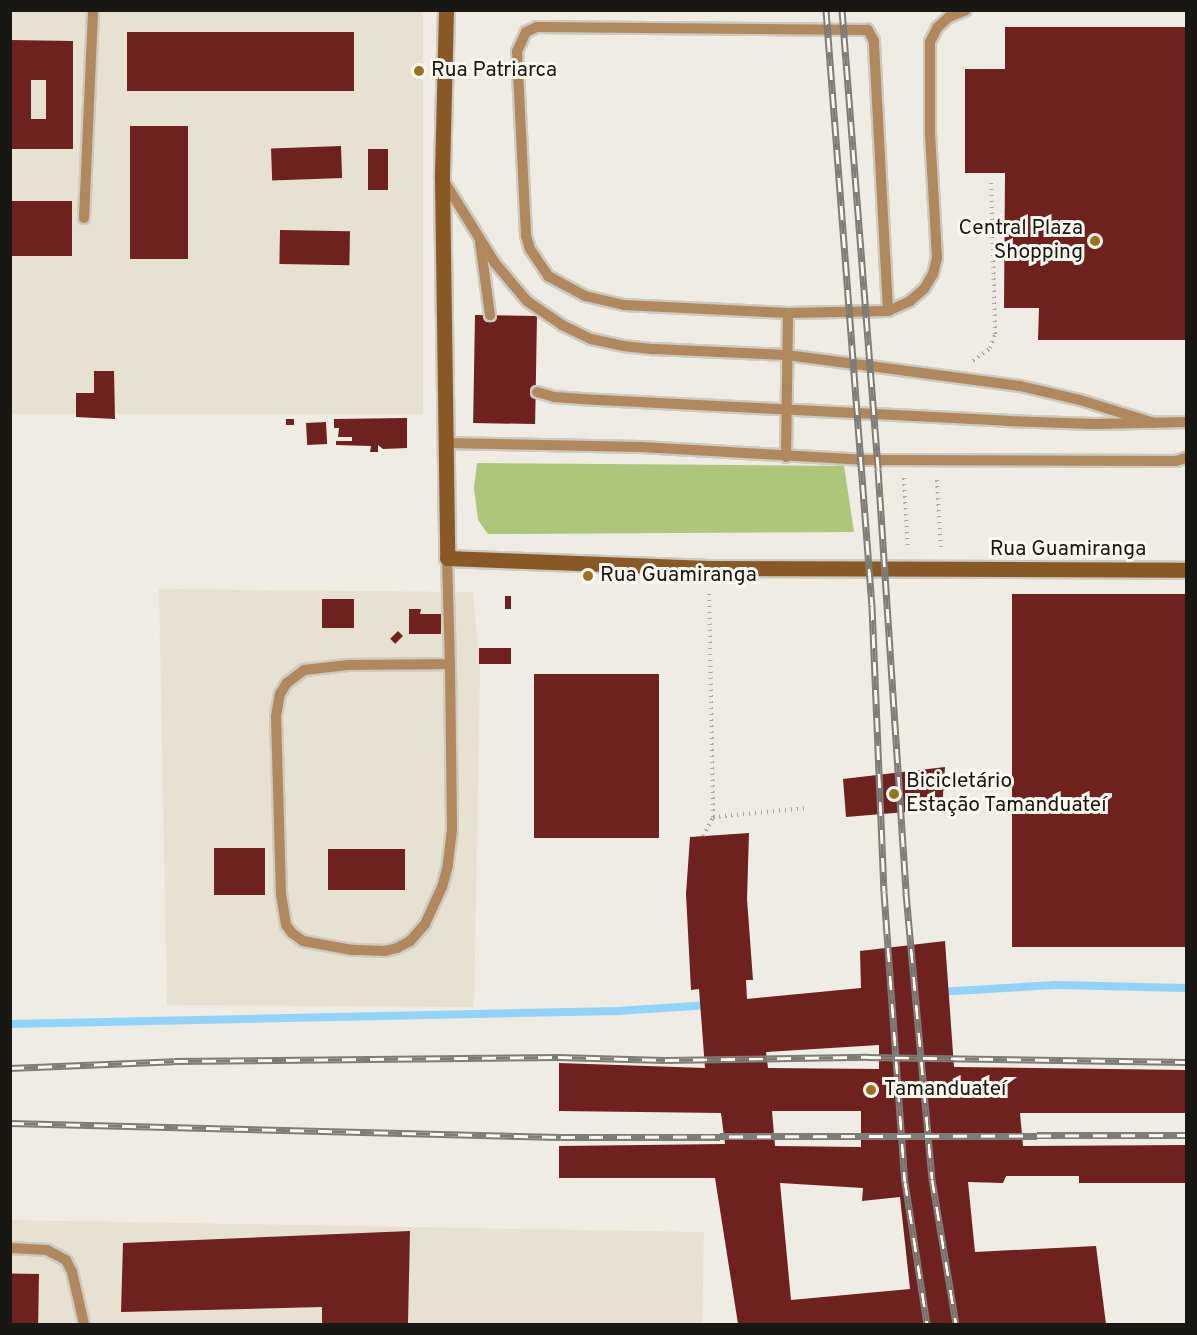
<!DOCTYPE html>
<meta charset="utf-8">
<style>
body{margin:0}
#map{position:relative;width:1197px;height:1335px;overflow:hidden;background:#efece3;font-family:Overpass,sans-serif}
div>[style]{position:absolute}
.built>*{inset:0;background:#e7e1d1;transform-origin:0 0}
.green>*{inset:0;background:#aec57c}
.stream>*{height:8px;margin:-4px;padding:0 4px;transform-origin:4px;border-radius:4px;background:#92d3fc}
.building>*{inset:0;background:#6e211f;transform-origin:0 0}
.path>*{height:4px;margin-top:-2px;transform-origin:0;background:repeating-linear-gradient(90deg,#aba8a1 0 1.5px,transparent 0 6px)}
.roads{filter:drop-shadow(2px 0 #cdcac2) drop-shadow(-2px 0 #cdcac2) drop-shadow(0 2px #cdcac2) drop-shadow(0 -2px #cdcac2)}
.lane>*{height:10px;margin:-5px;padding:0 5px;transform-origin:5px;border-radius:5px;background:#b1875e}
.secondary>*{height:15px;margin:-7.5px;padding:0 7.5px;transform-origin:7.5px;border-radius:7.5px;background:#895925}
.rail>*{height:7px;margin-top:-3.5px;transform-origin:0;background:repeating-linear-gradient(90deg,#fdf9f0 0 14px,#7e7c76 0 28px);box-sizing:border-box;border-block:2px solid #7e7c76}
.dots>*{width:16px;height:16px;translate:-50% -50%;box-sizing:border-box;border:3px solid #fdf9f0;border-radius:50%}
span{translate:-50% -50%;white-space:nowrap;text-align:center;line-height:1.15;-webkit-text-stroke:6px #fdf9f0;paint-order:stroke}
.poi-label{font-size:21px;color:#181714}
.left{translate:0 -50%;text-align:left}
.right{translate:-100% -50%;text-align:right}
.street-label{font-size:21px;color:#181714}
.frame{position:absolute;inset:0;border:12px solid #181714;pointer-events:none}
</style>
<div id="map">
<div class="built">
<div style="left:10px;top:11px;width:413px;height:403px"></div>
<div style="clip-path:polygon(159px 589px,473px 592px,480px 670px,474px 1007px,167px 1005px)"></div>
<div style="left:11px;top:1220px;width:693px;height:104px;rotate:1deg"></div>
</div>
<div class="green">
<div style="clip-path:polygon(477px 463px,844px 466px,854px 532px,488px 534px,478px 520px,474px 488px)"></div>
</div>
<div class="stream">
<div style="left:938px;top:992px;width:119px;rotate:-3.4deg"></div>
<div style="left:1057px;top:985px;width:129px;rotate:1.3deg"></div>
<div style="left:10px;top:1024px;width:607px;rotate:-1.23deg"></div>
<div style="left:617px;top:1011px;width:93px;rotate:-3.7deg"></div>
</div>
<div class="building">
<div style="clip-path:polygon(1005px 27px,1186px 27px,1186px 340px,1038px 340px,1039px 308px,1004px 308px,1005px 173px,965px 173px,965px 69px,1005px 69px)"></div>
<div style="left:354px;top:32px;width:59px;height:227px;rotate:90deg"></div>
<div style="clip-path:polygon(evenodd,10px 40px,73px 41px,73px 149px,10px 149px,10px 40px,31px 80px,46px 80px,46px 119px,31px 119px,31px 80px)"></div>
<div style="left:130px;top:126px;width:58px;height:133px"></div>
<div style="left:341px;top:146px;width:32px;height:70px;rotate:88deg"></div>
<div style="left:368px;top:149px;width:20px;height:41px"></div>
<div style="left:10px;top:201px;width:62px;height:55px"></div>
<div style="left:280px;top:230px;width:70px;height:34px;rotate:1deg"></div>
<div style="left:475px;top:315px;width:62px;height:108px;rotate:1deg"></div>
<div style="clip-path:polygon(94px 371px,114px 371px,115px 419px,76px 417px,76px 393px,94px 393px)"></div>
<div style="clip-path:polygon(407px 418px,407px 448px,383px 449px,378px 445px,378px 452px,370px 452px,371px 446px,336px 445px,336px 441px,352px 441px,352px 437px,338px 437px,339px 428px,334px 428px,334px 419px)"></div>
<div style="left:286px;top:419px;width:8px;height:6px"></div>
<div style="left:326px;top:422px;width:22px;height:20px;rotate:87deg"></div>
<div style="left:1012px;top:594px;width:174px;height:353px"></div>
<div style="left:511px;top:596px;width:13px;height:6px;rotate:90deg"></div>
<div style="left:322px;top:599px;width:32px;height:29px"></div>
<div style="clip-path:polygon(409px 609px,421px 609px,420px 614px,441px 614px,441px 634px,409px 634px)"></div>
<div style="left:398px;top:631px;width:7px;height:11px;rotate:45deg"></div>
<div style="left:479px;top:648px;width:32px;height:16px"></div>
<div style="left:534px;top:674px;width:125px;height:164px"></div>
<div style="clip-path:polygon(945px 767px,942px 809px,846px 817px,843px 779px)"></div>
<div style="clip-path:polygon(evenodd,749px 833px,747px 899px,753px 980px,746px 980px,747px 999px,861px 988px,860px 951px,945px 941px,954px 1067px,1186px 1070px,1186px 1113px,1020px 1113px,1023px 1146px,1186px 1145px,1186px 1183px,1079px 1183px,1079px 1176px,1006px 1176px,1003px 1183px,968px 1182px,975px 1252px,1096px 1246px,1106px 1324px,738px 1324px,715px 1178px,559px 1178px,559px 1146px,725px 1144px,721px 1113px,559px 1111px,559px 1063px,705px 1068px,699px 989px,691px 990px,686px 894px,690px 837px,749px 833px,879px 1045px,879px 1069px,768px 1068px,766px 1052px,879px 1045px,749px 833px,772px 1111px,861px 1111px,861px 1147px,775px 1146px,772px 1111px,749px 833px,780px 1183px,863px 1188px,862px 1201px,900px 1197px,910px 1289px,791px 1300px,780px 1183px)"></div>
<div style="left:214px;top:848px;width:51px;height:47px"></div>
<div style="left:328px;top:849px;width:77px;height:41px"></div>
<div style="clip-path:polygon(410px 1231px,408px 1324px,322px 1324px,322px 1307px,121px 1312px,123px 1243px)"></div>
<div style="left:39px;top:1274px;width:50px;height:29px;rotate:91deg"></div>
</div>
<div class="path">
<div style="left:973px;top:361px;width:21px;rotate:-37deg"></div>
<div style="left:990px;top:348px;width:15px;rotate:-70deg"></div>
<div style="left:995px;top:334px;width:155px;rotate:-91.5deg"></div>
<div style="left:904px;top:478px;width:71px;rotate:86.8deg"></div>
<div style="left:937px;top:480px;width:67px;rotate:86.6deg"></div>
<div style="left:713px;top:817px;width:95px;rotate:-5.4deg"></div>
<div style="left:703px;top:836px;width:21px;rotate:-62deg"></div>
<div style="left:713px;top:817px;width:227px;rotate:-91deg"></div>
</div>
<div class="roads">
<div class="lane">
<div style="left:442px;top:178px;width:100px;rotate:58.1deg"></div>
<div style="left:495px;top:263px;width:50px;rotate:49.9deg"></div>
<div style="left:527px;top:301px;width:42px;rotate:34.4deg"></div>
<div style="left:562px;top:325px;width:32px;rotate:26deg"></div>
<div style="left:591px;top:339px;width:33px;rotate:12deg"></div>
<div style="left:623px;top:346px;width:31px;rotate:6deg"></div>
<div style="left:654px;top:349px;width:133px;rotate:2.6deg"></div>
<div style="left:787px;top:355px;width:235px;rotate:7.6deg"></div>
<div style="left:1020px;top:386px;width:62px;rotate:13.1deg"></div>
<div style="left:1080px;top:400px;width:77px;rotate:17.3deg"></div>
<div style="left:84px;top:218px;width:208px;rotate:-87.5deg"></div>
<div style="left:480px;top:242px;width:74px;rotate:82.2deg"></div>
<div style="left:888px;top:311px;width:270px;rotate:-93deg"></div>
<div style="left:874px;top:41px;width:13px;rotate:-119deg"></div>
<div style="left:868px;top:30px;width:331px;rotate:-179.5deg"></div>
<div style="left:537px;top:27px;width:12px;rotate:156deg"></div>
<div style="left:526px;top:32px;width:21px;rotate:115deg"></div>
<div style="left:517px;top:51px;width:185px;rotate:87.2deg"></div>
<div style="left:526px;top:236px;width:14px;rotate:73deg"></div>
<div style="left:530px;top:249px;width:32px;rotate:56deg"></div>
<div style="left:548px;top:276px;width:42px;rotate:28.4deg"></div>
<div style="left:585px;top:296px;width:40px;rotate:13deg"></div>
<div style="left:624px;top:305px;width:164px;rotate:2.8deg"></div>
<div style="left:788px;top:313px;width:100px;rotate:-1.1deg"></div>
<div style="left:888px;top:311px;width:24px;rotate:-24deg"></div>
<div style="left:910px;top:301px;width:18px;rotate:-41deg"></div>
<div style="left:924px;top:289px;width:17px;rotate:-59deg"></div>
<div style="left:933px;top:274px;width:16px;rotate:-76deg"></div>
<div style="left:937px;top:258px;width:126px;rotate:-93.2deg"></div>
<div style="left:930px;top:132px;width:90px;rotate:-90deg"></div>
<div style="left:930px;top:42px;width:16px;rotate:-63deg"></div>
<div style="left:937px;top:28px;width:16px;rotate:-43deg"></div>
<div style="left:949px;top:17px;width:18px;rotate:-22deg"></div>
<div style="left:537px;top:392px;width:18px;rotate:16deg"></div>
<div style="left:554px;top:397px;width:26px;rotate:4deg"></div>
<div style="left:580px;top:399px;width:428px;rotate:2.9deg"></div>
<div style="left:1007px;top:421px;width:88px;rotate:2deg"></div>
<div style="left:1095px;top:424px;width:91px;rotate:-1.3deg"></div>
<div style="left:446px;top:443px;width:195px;rotate:1.2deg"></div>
<div style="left:641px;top:447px;width:226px;rotate:3.3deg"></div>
<div style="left:867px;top:460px;width:309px;rotate:0.2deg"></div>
<div style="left:1176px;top:461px;width:10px;rotate:-17deg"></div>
<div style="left:786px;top:457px;width:144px;rotate:-89.2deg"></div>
<div style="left:447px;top:558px;width:106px;rotate:88.4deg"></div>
<div style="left:450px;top:664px;width:166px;rotate:89.3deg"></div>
<div style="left:452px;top:830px;width:35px;rotate:97deg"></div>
<div style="left:448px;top:865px;width:23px;rotate:105deg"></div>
<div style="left:442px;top:887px;width:41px;rotate:114.7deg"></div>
<div style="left:425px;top:924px;width:23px;rotate:131deg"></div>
<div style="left:410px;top:941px;width:15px;rotate:152deg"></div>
<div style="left:397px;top:948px;width:12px;rotate:166deg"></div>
<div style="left:385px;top:951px;width:33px;rotate:-178deg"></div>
<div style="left:352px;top:950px;width:50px;rotate:-169.6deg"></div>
<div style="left:303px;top:941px;width:14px;rotate:-144deg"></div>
<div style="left:292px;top:933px;width:10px;rotate:-127deg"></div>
<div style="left:286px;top:925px;width:30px;rotate:-99deg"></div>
<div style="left:281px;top:895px;width:179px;rotate:-91.6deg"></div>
<div style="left:276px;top:716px;width:22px;rotate:-80deg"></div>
<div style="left:280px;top:694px;width:13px;rotate:-58deg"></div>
<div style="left:287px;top:683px;width:21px;rotate:-37deg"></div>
<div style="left:304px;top:670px;width:44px;rotate:-6.5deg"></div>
<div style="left:348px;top:665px;width:102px;rotate:-0.6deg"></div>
<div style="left:10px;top:1248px;width:37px;rotate:3deg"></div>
<div style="left:47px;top:1250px;width:21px;rotate:28deg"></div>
<div style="left:66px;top:1260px;width:13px;rotate:63deg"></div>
<div style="left:72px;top:1272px;width:53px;rotate:77deg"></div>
</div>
<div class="secondary">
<div style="left:446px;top:10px;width:168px;rotate:91.4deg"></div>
<div style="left:442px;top:178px;width:380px;rotate:89.2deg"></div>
<div style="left:447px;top:558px;width:262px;rotate:2.2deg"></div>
<div style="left:709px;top:568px;width:477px;rotate:0.2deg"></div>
</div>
</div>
<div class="rail">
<div style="left:826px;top:10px;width:598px;rotate:85.59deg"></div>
<div style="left:872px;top:606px;width:286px;rotate:87.6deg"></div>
<div style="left:884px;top:892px;width:291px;rotate:85.9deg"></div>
<div style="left:905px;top:1182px;width:144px;rotate:81.2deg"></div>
<div style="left:842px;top:10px;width:460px;rotate:85.5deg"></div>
<div style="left:878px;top:469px;width:425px;rotate:86.2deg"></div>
<div style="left:906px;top:893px;width:287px;rotate:84.8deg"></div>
<div style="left:932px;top:1179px;width:147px;rotate:80.6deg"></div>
<div style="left:10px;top:1068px;width:164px;rotate:-2.4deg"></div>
<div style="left:174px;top:1061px;width:384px;rotate:-0.6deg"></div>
<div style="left:558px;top:1057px;width:107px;rotate:1.6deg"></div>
<div style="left:665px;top:1060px;width:202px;rotate:-0.9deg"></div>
<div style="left:867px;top:1057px;width:319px;rotate:0.9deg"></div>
<div style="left:10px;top:1123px;width:551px;rotate:1.46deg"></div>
<div style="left:561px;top:1137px;width:625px;rotate:-0.18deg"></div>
</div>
<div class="dots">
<div style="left:419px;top:71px;background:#98721c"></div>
<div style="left:1095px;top:241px;background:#98721c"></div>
<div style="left:588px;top:576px;background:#98721c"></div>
<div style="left:894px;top:794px;background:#98721c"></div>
<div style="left:871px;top:1090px;background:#98721c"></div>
</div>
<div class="poi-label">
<span class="left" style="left:431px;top:71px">Rua Patriarca</span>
<span class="right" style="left:1083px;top:241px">Central Plaza<br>Shopping</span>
<span class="left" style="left:600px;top:576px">Rua Guamiranga</span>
<span class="left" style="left:906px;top:794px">Bicicletário<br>Estação Tamanduateí</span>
<span class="left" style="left:884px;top:1090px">Tamanduateí</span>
</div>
<div class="street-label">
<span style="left:1068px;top:550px">Rua Guamiranga</span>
</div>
<div class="frame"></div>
</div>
